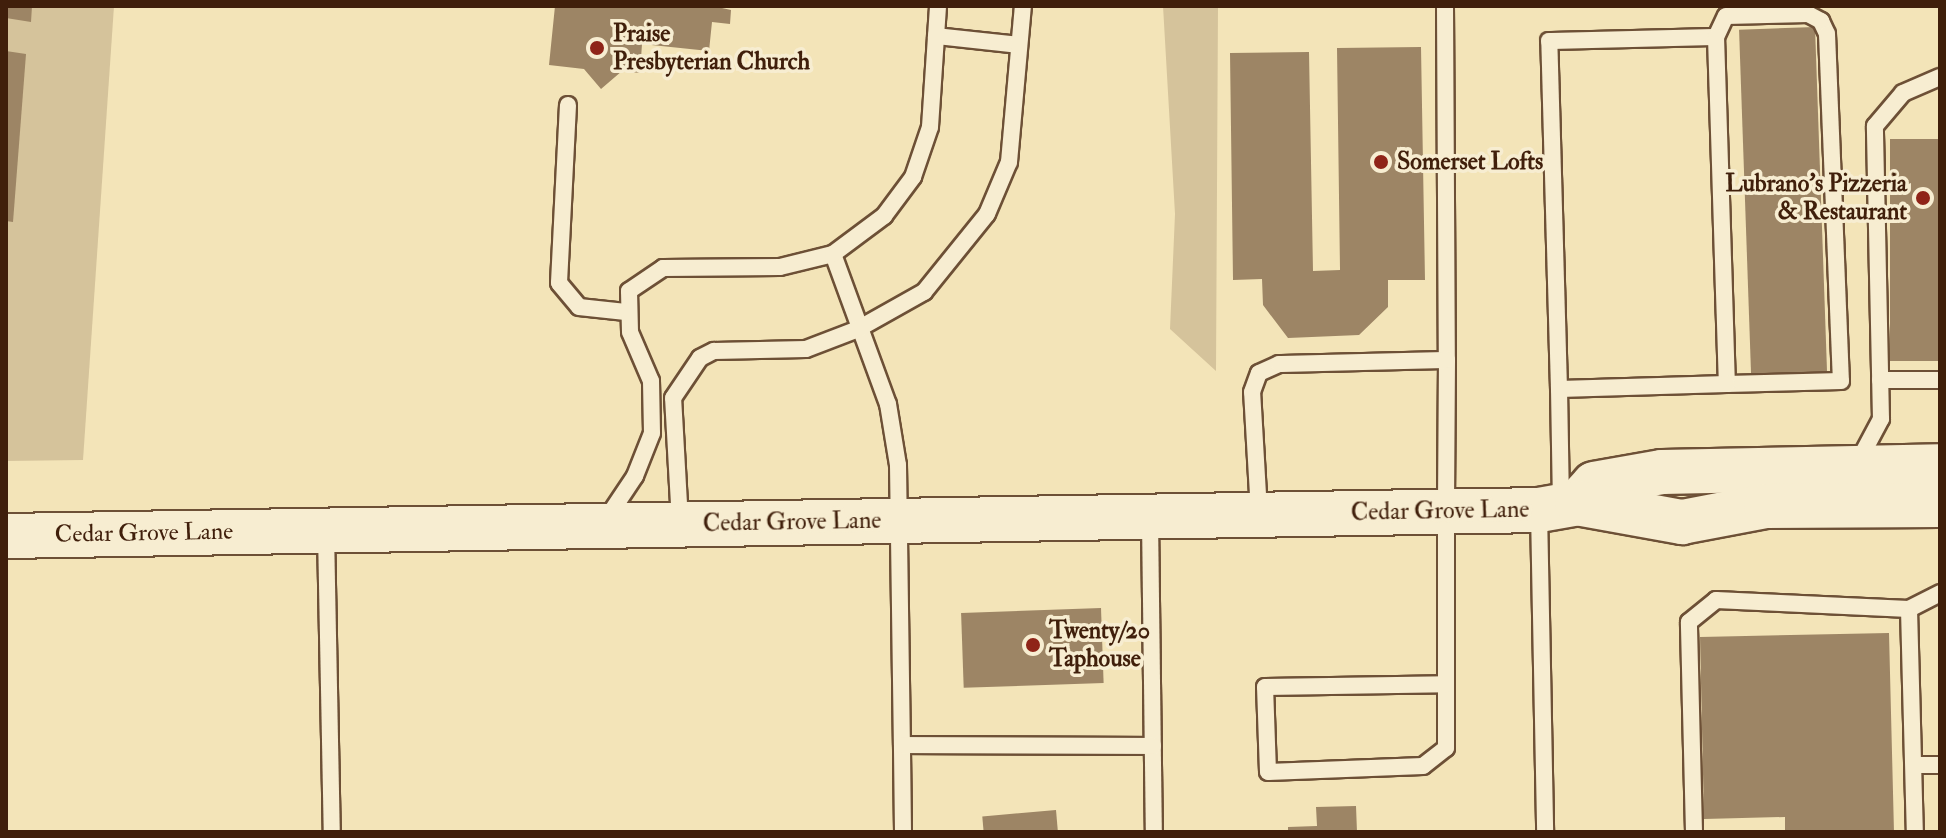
<!DOCTYPE html>
<style>
body{margin:0}
#map{position:relative;width:1946px;height:838px;overflow:hidden;background:#f3e4b8;font-family:"IM FELL Double Pica",serif}
div>[style]{position:absolute}
.green>*{inset:0;background:#d5c39b}
.building>*{inset:0;background:#9d8565;transform-origin:0 0}
.roads{filter:drop-shadow(2px 0 #6d5036) drop-shadow(-2px 0 #6d5036) drop-shadow(0 2px #6d5036) drop-shadow(0 -2px #6d5036)}
.lane>*{height:16px;margin:-8px;padding:0 8px;transform-origin:8px;border-radius:8px;background:#f7edd1}
.secondary>*{height:44px;margin:-22px;padding:0 22px;transform-origin:22px;border-radius:22px;background:#f7edd1}
.dots>*{width:22px;height:22px;translate:-50% -50%;box-sizing:border-box;border:4px solid #f7edd1;border-radius:50%}
span{translate:-50% -50%;white-space:nowrap;text-align:center;line-height:1.15;-webkit-text-stroke:7px #f7edd1;paint-order:stroke}
.poi-label{font-size:24px;color:#401f0b;font-weight:700}
.left{translate:0 -50%;text-align:left}
.right{translate:-100% -50%;text-align:right}
.street-label{font-size:24px;color:#401f0b}
.frame{position:absolute;inset:0;border:8px solid #401f0b;pointer-events:none}
</style>
<div id="map">
<div class="green">
<div style="clip-path:polygon(6px 6px,114px 6px,83px 460px,6px 461px)"></div>
<div style="clip-path:polygon(1163px 6px,1218px 6px,1216px 371px,1170px 329px,1175px 214px)"></div>
</div>
<div class="building">
<div style="clip-path:polygon(6px 6px,32px 6px,31px 22px,6px 18px)"></div>
<div style="clip-path:polygon(555px 6px,713px 6px,731px 10px,730px 24px,712px 22px,709px 51px,642px 44px,640px 73px,622px 71px,601px 89px,584px 69px,549px 65px)"></div>
<div style="left:1815px;top:27px;width:347px;height:76px;rotate:88deg"></div>
<div style="clip-path:polygon(1421px 47px,1425px 280px,1388px 280px,1388px 307px,1359px 335px,1288px 338px,1263px 305px,1262px 279px,1233px 280px,1230px 53px,1309px 52px,1313px 271px,1340px 270px,1337px 48px)"></div>
<div style="clip-path:polygon(6px 51px,26px 54px,13px 222px,6px 221px)"></div>
<div style="left:1940px;top:139px;width:222px;height:50px;rotate:90deg"></div>
<div style="left:1101px;top:608px;width:75px;height:140px;rotate:88deg"></div>
<div style="clip-path:polygon(1889px 633px,1894px 832px,1785px 832px,1785px 817px,1704px 819px,1700px 637px)"></div>
<div style="clip-path:polygon(1356px 806px,1357px 832px,1288px 832px,1288px 827px,1317px 826px,1316px 807px)"></div>
<div style="left:1056px;top:810px;width:22px;height:74px;rotate:85deg"></div>
</div>
<div class="roads">
<div class="lane">
<div style="left:1445px;top:6px;width:354px;rotate:89.7deg"></div>
<div style="left:1447px;top:360px;width:151px;rotate:90.4deg"></div>
<div style="left:1446px;top:511px;width:237px;rotate:90deg"></div>
<div style="left:1446px;top:748px;width:29px;rotate:142deg"></div>
<div style="left:1423px;top:766px;width:155px;rotate:177.8deg"></div>
<div style="left:1268px;top:772px;width:85px;rotate:-92deg"></div>
<div style="left:1265px;top:687px;width:181px;rotate:-0.9deg"></div>
<div style="left:936px;top:36px;width:83px;rotate:6.2deg"></div>
<div style="left:1716px;top:37px;width:23px;rotate:-65deg"></div>
<div style="left:1726px;top:16px;width:82px;rotate:-1.4deg"></div>
<div style="left:1808px;top:14px;width:15px;rotate:28deg"></div>
<div style="left:1821px;top:21px;width:14px;rotate:65deg"></div>
<div style="left:1827px;top:34px;width:347px;rotate:87.7deg"></div>
<div style="left:1841px;top:381px;width:114px;rotate:178.5deg"></div>
<div style="left:568px;top:105px;width:178px;rotate:92.9deg"></div>
<div style="left:559px;top:283px;width:31px;rotate:50deg"></div>
<div style="left:579px;top:307px;width:47px;rotate:6.1deg"></div>
<div style="left:833px;top:254px;width:160px;rotate:69.9deg"></div>
<div style="left:888px;top:404px;width:62px;rotate:80.7deg"></div>
<div style="left:898px;top:465px;width:280px;rotate:89.2deg"></div>
<div style="left:1880px;top:380px;width:60px"></div>
<div style="left:1559px;top:389px;width:348px;rotate:-91.6deg"></div>
<div style="left:1549px;top:41px;width:167px;rotate:-1.4deg"></div>
<div style="left:1716px;top:37px;width:347px;rotate:88.2deg"></div>
<div style="left:1727px;top:384px;width:168px;rotate:178.3deg"></div>
<div style="left:1559px;top:389px;width:115px;rotate:89deg"></div>
<div style="left:1858px;top:462px;width:49px;rotate:-61.9deg"></div>
<div style="left:1881px;top:419px;width:293px;rotate:-91.2deg"></div>
<div style="left:1875px;top:126px;width:43px;rotate:-49.7deg"></div>
<div style="left:1903px;top:93px;width:40px;rotate:-23.4deg"></div>
<div style="left:1539px;top:511px;width:321px;rotate:88.9deg"></div>
<div style="left:1259px;top:512px;width:120px;rotate:-93.3deg"></div>
<div style="left:1252px;top:392px;width:20px;rotate:-70deg"></div>
<div style="left:1259px;top:373px;width:22px;rotate:-24deg"></div>
<div style="left:1279px;top:364px;width:168px;rotate:-1.4deg"></div>
<div style="left:1150px;top:518px;width:314px;rotate:89.3deg"></div>
<div style="left:605px;top:521px;width:54px;rotate:-56.3deg"></div>
<div style="left:635px;top:476px;width:46px;rotate:-68.4deg"></div>
<div style="left:652px;top:433px;width:52px;rotate:-91.1deg"></div>
<div style="left:651px;top:381px;width:53px;rotate:-113.2deg"></div>
<div style="left:630px;top:332px;width:41px;rotate:-91.4deg"></div>
<div style="left:629px;top:291px;width:41px;rotate:-34.1deg"></div>
<div style="left:663px;top:268px;width:117px;rotate:-0.5deg"></div>
<div style="left:780px;top:267px;width:55px;rotate:-13.8deg"></div>
<div style="left:833px;top:254px;width:64px;rotate:-36.7deg"></div>
<div style="left:884px;top:216px;width:49px;rotate:-53.4deg"></div>
<div style="left:913px;top:177px;width:53px;rotate:-71.2deg"></div>
<div style="left:930px;top:127px;width:121px;rotate:-86.2deg"></div>
<div style="left:680px;top:522px;width:124px;rotate:-93.2deg"></div>
<div style="left:673px;top:398px;width:48px;rotate:-56deg"></div>
<div style="left:700px;top:358px;width:16px;rotate:-27deg"></div>
<div style="left:714px;top:351px;width:92px;rotate:-1.2deg"></div>
<div style="left:806px;top:349px;width:56px;rotate:-21deg"></div>
<div style="left:858px;top:329px;width:76px;rotate:-29.3deg"></div>
<div style="left:924px;top:292px;width:100px;rotate:-51.1deg"></div>
<div style="left:987px;top:214px;width:56px;rotate:-67.1deg"></div>
<div style="left:1009px;top:162px;width:157px;rotate:-84.9deg"></div>
<div style="left:326px;top:532px;width:300px;rotate:88.9deg"></div>
<div style="left:1909px;top:609px;width:223px;rotate:88.5deg"></div>
<div style="left:1914px;top:765px;width:26px"></div>
<div style="left:903px;top:832px;width:87px;rotate:-90.7deg"></div>
<div style="left:902px;top:745px;width:251px;rotate:0.2deg"></div>
<div style="left:1694px;top:832px;width:210px;rotate:-91.4deg"></div>
<div style="left:1689px;top:622px;width:35px;rotate:-39deg"></div>
<div style="left:1716px;top:600px;width:193px;rotate:2.7deg"></div>
<div style="left:1909px;top:609px;width:35px;rotate:-27deg"></div>
</div>
<div class="secondary">
<div style="left:1577px;top:503px;width:25px;rotate:-48deg"></div>
<div style="left:1594px;top:484px;width:69px;rotate:-10deg"></div>
<div style="left:1662px;top:472px;width:278px;rotate:-1.2deg"></div>
<div style="left:6px;top:536px;width:1533px;rotate:-0.97deg"></div>
<div style="left:1539px;top:510px;width:39px;rotate:-10deg"></div>
<div style="left:1577px;top:503px;width:107px;rotate:10.3deg"></div>
<div style="left:1682px;top:522px;width:86px;rotate:-10.8deg"></div>
<div style="left:1766px;top:506px;width:174px;rotate:-0.3deg"></div>
</div>
</div>
<div class="dots">
<div style="left:597px;top:48px;background:#8f2418"></div>
<div style="left:1381px;top:162px;background:#8f2418"></div>
<div style="left:1923px;top:198px;background:#8f2418"></div>
<div style="left:1033px;top:645px;background:#8f2418"></div>
</div>
<div class="poi-label">
<span class="left" style="left:613px;top:48px">Praise<br>Presbyterian Church</span>
<span class="left" style="left:1397px;top:162px">Somerset Lofts</span>
<span class="right" style="left:1907px;top:198px">Lubrano's Pizzeria<br>&amp; Restaurant</span>
<span class="left" style="left:1049px;top:645px">Twenty/20<br>Taphouse</span>
</div>
<div class="street-label">
<span style="left:1440px;top:511px;rotate:-1deg">Cedar Grove Lane</span>
<span style="left:792px;top:522px;rotate:-1deg">Cedar Grove Lane</span>
<span style="left:144px;top:533px;rotate:-1deg">Cedar Grove Lane</span>
</div>
<div class="frame"></div>
</div>
